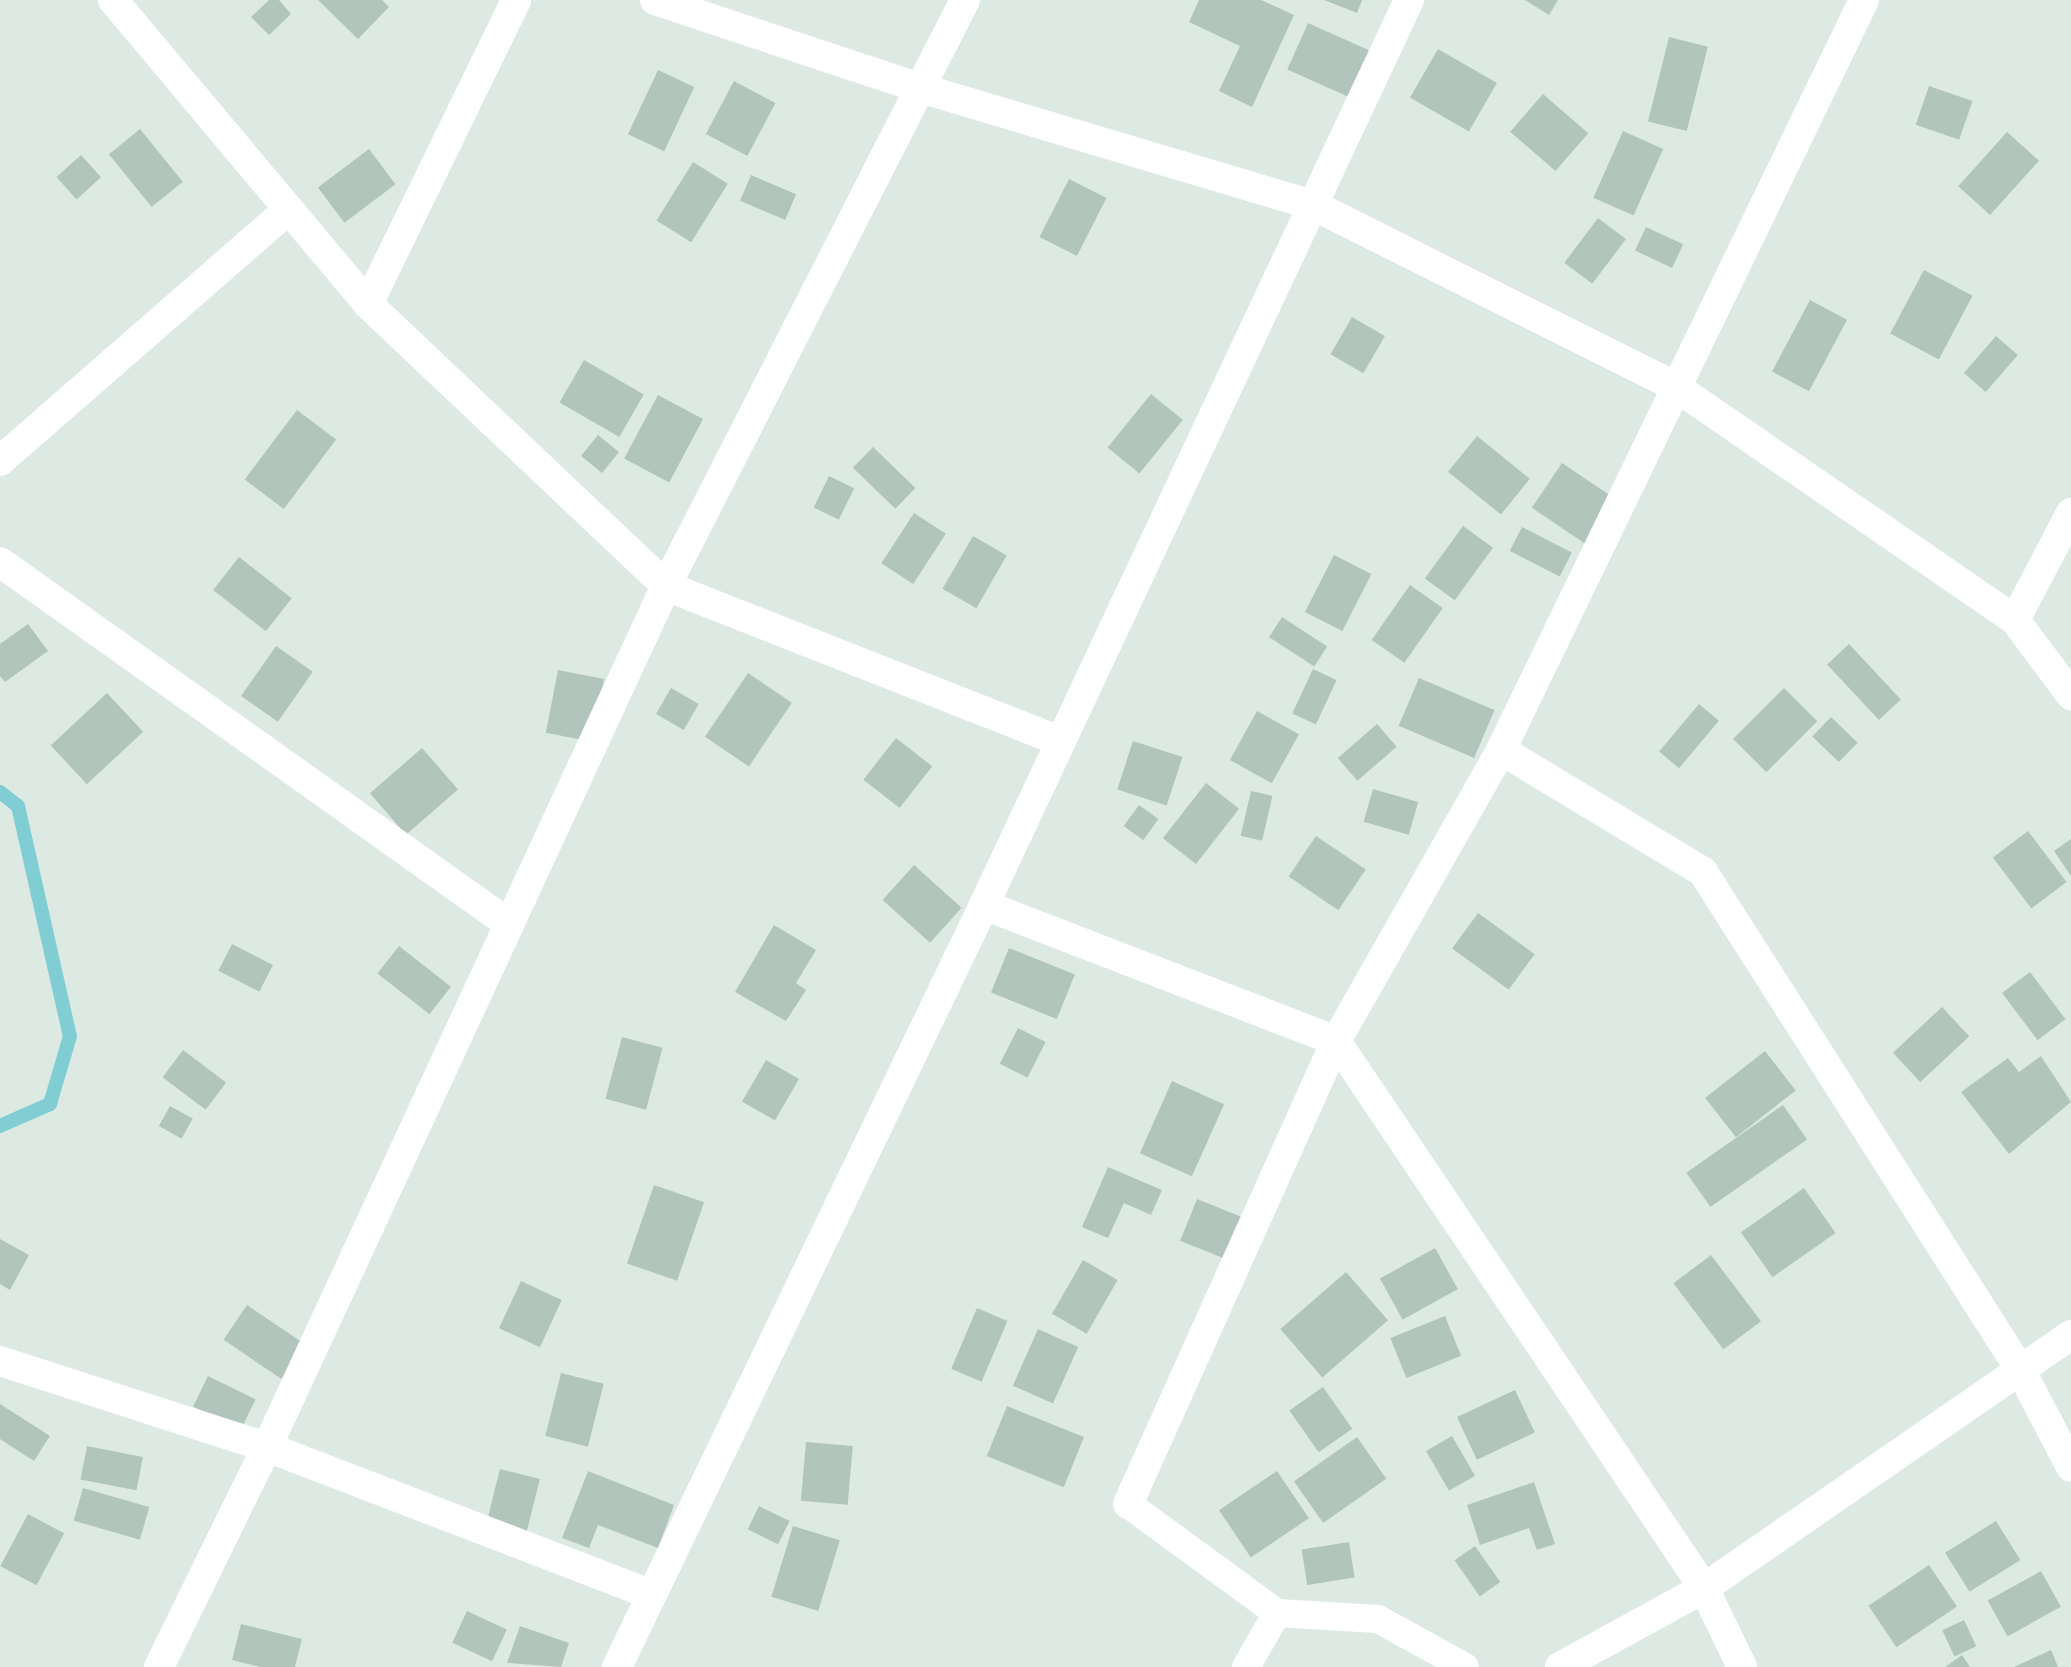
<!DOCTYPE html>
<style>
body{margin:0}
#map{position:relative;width:2071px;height:1667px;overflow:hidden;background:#ddeae3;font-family:"PT Sans",sans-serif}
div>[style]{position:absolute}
.stream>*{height:14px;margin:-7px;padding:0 7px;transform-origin:7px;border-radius:7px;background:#80cdd4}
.building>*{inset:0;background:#b2c5bc;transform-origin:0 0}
.lane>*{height:28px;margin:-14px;padding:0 14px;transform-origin:14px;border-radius:14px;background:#fff}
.street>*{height:30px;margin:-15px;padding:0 15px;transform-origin:15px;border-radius:15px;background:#fff}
span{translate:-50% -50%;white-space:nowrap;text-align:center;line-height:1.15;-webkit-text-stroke:10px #edf7f1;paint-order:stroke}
</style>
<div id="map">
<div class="stream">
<div style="left:0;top:792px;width:23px;rotate:38deg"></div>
<div style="left:18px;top:806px;width:236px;rotate:77.3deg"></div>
<div style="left:70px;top:1036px;width:71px;rotate:106.4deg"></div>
<div style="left:50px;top:1104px;width:55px;rotate:156.3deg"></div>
</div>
<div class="building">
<div style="clip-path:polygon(269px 0,279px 0,291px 14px,269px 35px,251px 17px)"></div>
<div style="clip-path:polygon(318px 0,382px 0,389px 7px,358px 39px)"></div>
<div style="clip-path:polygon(1199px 0,1261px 0,1294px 15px,1252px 107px,1219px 91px,1240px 46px,1189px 22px)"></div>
<div style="clip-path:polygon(1324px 0,1362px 0,1357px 13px)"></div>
<div style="clip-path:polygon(1525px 0,1558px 0,1549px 15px)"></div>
<div style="left:1308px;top:23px;width:68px;height:51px;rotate:24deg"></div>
<div style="left:1669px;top:37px;width:40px;height:87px;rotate:14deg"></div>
<div style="left:1438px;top:49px;width:68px;height:56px;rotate:30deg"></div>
<div style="left:658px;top:70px;width:40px;height:71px;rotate:25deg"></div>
<div style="left:734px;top:81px;width:47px;height:60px;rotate:28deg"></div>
<div style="left:1929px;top:86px;width:46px;height:41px;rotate:19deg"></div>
<div style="left:1543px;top:94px;width:60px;height:50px;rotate:41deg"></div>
<div style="left:140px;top:129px;width:68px;height:40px;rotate:51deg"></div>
<div style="left:1623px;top:131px;width:44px;height:73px;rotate:24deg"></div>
<div style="left:2007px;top:132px;width:43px;height:73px;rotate:42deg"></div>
<div style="left:369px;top:149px;width:44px;height:64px;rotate:53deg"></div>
<div style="left:81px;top:155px;width:30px;height:33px;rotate:48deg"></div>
<div style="left:693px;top:162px;width:41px;height:69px;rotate:32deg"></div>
<div style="left:751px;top:175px;width:49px;height:28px;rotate:23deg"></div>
<div style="left:1069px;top:179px;width:42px;height:65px;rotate:27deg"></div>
<div style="left:1598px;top:218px;width:35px;height:56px;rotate:37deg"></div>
<div style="left:1646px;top:227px;width:41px;height:26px;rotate:25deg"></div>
<div style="left:1924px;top:270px;width:55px;height:72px;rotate:28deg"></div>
<div style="left:1810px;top:300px;width:42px;height:81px;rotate:28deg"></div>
<div style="left:1352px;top:317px;width:38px;height:43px;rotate:30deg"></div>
<div style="left:1996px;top:336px;width:29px;height:49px;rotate:41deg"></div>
<div style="left:584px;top:360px;width:69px;height:49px;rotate:30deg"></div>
<div style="left:1151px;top:394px;width:41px;height:69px;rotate:39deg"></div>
<div style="left:658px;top:395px;width:51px;height:72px;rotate:28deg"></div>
<div style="left:297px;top:410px;width:49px;height:87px;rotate:37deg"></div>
<div style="left:598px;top:435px;width:27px;height:27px;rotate:39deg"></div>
<div style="left:1477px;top:436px;width:68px;height:46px;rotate:39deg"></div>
<div style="left:873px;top:447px;width:59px;height:29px;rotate:44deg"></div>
<div style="left:1562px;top:463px;width:68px;height:54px;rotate:34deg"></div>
<div style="left:829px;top:476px;width:28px;height:35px;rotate:26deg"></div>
<div style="left:914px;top:513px;width:38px;height:60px;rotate:33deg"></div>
<div style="left:1463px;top:526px;width:37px;height:65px;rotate:36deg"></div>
<div style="left:1522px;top:527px;width:56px;height:27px;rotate:27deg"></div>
<div style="left:973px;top:536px;width:39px;height:61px;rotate:30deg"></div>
<div style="left:1334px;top:555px;width:42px;height:64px;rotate:27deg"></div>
<div style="left:239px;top:557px;width:67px;height:42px;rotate:38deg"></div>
<div style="left:1410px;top:585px;width:40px;height:67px;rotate:35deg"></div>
<div style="left:1282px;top:617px;width:54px;height:24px;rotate:33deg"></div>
<div style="clip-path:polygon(28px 624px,48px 651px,5px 682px,0 676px,0 644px)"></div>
<div style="left:1849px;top:644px;width:76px;height:30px;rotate:47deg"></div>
<div style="left:276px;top:646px;width:45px;height:61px;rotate:35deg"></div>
<div style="left:1313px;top:669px;width:26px;height:49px;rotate:25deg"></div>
<div style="left:558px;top:670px;width:47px;height:64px;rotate:11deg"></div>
<div style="left:748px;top:673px;width:53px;height:77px;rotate:34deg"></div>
<div style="left:1419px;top:678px;width:82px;height:52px;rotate:23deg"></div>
<div style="left:671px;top:688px;width:32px;height:30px;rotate:30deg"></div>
<div style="left:1784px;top:688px;width:47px;height:72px;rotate:45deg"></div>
<div style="left:107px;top:693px;width:53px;height:77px;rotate:47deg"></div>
<div style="left:1699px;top:704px;width:26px;height:62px;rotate:40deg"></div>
<div style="left:1257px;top:711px;width:48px;height:56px;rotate:29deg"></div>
<div style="left:1831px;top:717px;width:37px;height:27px;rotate:44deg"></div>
<div style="left:1377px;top:724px;width:30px;height:52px;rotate:49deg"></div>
<div style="left:896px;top:738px;width:46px;height:53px;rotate:38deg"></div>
<div style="left:1133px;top:741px;width:52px;height:51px;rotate:18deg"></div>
<div style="left:422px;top:748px;width:55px;height:69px;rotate:49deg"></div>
<div style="left:1206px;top:783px;width:42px;height:70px;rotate:38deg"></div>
<div style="left:1373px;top:789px;width:47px;height:34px;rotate:16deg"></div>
<div style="left:1251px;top:791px;width:22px;height:46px;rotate:13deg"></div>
<div style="left:1139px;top:805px;width:24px;height:26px;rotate:36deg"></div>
<div style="left:2028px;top:831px;width:64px;height:44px;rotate:53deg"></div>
<div style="left:1316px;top:836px;width:60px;height:49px;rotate:34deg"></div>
<div style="clip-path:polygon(2071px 839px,2071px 876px,2054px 851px)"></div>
<div style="left:914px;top:865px;width:64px;height:47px;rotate:42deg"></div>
<div style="left:1478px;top:913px;width:70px;height:44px;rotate:36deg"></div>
<div style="clip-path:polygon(774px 925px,816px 950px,796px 983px,806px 990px,786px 1021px,735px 992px)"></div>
<div style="left:232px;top:944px;width:46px;height:30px;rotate:27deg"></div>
<div style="left:399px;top:946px;width:66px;height:35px;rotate:38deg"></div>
<div style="left:1009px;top:948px;width:71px;height:48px;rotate:22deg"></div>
<div style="left:2030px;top:972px;width:59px;height:35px;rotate:53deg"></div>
<div style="left:1942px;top:1007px;width:40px;height:67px;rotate:47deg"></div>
<div style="left:1018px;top:1028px;width:31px;height:40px;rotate:27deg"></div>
<div style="left:622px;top:1037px;width:42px;height:64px;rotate:15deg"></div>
<div style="left:183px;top:1050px;width:54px;height:34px;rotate:37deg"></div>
<div style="left:1765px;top:1051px;width:50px;height:76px;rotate:52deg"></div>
<div style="clip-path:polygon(2041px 1056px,2071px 1102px,2009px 1154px,1961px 1092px,2008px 1058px,2019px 1072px)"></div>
<div style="left:766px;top:1060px;width:38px;height:48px;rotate:30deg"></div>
<div style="left:1172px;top:1081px;width:57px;height:79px;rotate:24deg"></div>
<div style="left:1783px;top:1105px;width:42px;height:118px;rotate:55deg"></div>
<div style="left:170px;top:1106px;width:26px;height:23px;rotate:29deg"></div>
<div style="clip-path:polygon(1108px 1167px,1162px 1190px,1151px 1215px,1124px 1203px,1108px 1238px,1082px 1227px)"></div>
<div style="left:654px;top:1185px;width:53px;height:83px;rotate:19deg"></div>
<div style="left:1804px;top:1188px;width:55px;height:77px;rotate:55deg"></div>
<div style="left:1197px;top:1199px;width:55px;height:45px;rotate:22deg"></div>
<div style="clip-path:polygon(0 1239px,29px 1255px,10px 1290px,0 1284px)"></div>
<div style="left:1435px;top:1248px;width:47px;height:63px;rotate:61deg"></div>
<div style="left:1711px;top:1255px;width:83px;height:47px;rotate:53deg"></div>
<div style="left:1083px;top:1260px;width:40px;height:62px;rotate:30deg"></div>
<div style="left:1346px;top:1272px;width:64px;height:87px;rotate:49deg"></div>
<div style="left:521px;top:1281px;width:45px;height:52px;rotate:25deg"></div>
<div style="left:247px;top:1305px;width:70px;height:42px;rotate:34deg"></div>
<div style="left:977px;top:1308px;width:33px;height:66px;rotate:23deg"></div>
<div style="left:1445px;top:1316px;width:43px;height:59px;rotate:68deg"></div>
<div style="left:1038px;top:1329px;width:44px;height:62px;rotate:24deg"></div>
<div style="left:561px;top:1373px;width:44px;height:65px;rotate:14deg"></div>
<div style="left:208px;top:1376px;width:53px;height:34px;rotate:26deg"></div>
<div style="left:1323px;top:1387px;width:51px;height:41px;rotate:55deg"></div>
<div style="left:1515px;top:1390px;width:47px;height:64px;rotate:65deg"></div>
<div style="clip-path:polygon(0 1404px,50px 1436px,34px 1461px,0 1439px)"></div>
<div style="left:1007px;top:1406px;width:83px;height:54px;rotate:22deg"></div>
<div style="left:1452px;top:1436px;width:46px;height:30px;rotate:60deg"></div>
<div style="left:1357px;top:1437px;width:51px;height:77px;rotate:55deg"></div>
<div style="left:806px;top:1442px;width:47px;height:59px;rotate:5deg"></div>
<div style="left:87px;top:1446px;width:57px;height:34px;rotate:11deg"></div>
<div style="left:500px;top:1469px;width:41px;height:62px;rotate:14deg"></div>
<div style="clip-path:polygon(588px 1471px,674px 1505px,658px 1548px,598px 1525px,589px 1548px,562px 1538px)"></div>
<div style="left:1277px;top:1471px;width:57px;height:70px;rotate:56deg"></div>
<div style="clip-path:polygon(1534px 1482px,1555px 1544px,1537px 1550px,1529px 1528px,1480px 1545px,1467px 1505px)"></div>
<div style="left:83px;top:1488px;width:69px;height:34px;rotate:16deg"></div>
<div style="left:759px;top:1506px;width:34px;height:26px;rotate:26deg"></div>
<div style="left:28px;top:1514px;width:41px;height:59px;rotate:28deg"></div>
<div style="left:1996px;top:1521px;width:46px;height:60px;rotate:58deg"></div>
<div style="left:793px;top:1526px;width:49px;height:74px;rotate:17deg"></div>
<div style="left:1349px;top:1542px;width:36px;height:48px;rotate:81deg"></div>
<div style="left:1475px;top:1546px;width:44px;height:25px;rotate:55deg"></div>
<div style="left:1929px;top:1565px;width:50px;height:73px;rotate:56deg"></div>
<div style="left:2041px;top:1571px;width:41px;height:61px;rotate:61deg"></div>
<div style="left:467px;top:1611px;width:44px;height:35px;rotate:25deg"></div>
<div style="left:1964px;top:1620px;width:29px;height:24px;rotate:65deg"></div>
<div style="clip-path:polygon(241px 1624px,302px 1639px,295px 1667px,260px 1667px,232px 1660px)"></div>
<div style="clip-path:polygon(520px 1626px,569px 1643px,561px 1667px,507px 1663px)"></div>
<div style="clip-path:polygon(2051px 1650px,2058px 1667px,2014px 1667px)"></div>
<div style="clip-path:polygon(1962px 1655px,1970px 1667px,1945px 1667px)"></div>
</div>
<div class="lane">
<div style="left:1128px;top:1504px;width:185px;rotate:36.2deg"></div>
<div style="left:1277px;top:1613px;width:101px;rotate:3.4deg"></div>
<div style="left:1378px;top:1619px;width:99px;rotate:28.9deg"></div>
<div style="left:1246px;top:1667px;width:62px;rotate:-60.1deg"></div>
</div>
<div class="street">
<div style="left:113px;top:0;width:397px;rotate:50deg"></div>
<div style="left:368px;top:304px;width:410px;rotate:43.4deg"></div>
<div style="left:666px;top:586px;width:423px;rotate:21.5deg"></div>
<div style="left:655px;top:0;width:279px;rotate:18.4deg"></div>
<div style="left:920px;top:88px;width:412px;rotate:16.6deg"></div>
<div style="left:1315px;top:206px;width:404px;rotate:26.6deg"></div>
<div style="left:1676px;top:387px;width:411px;rotate:34.5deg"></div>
<div style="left:2015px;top:620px;width:94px;rotate:53.3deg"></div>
<div style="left:368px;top:304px;width:338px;rotate:-64deg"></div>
<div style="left:0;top:461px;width:383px;rotate:-41.1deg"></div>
<div style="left:0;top:562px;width:625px;rotate:35.42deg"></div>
<div style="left:2015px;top:620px;width:121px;rotate:-62.4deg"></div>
<div style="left:1501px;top:750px;width:236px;rotate:31.1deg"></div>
<div style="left:1703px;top:872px;width:592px;rotate:57.49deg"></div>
<div style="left:2021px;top:1371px;width:108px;rotate:62.5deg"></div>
<div style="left:984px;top:905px;width:377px;rotate:21.1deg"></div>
<div style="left:1336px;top:1041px;width:659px;rotate:56.07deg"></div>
<div style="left:1704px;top:1588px;width:88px;rotate:64.3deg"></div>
<div style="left:0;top:1361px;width:281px;rotate:17.9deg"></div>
<div style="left:267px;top:1447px;width:410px;rotate:21deg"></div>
<div style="left:1128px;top:1504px;width:508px;rotate:-65.81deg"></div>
<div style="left:1336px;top:1041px;width:335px;rotate:-60.4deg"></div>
<div style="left:1501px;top:750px;width:833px;rotate:-64.17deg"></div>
<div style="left:159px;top:1667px;width:245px;rotate:-63.9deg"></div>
<div style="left:267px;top:1447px;width:949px;rotate:-65.14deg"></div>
<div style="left:666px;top:586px;width:658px;rotate:-62.97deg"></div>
<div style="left:617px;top:1667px;width:846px;rotate:-64.28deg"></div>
<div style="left:984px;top:905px;width:1000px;rotate:-64.84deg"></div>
<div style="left:1560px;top:1667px;width:164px;rotate:-28.7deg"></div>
<div style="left:1704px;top:1588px;width:446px;rotate:-34.6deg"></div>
</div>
</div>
